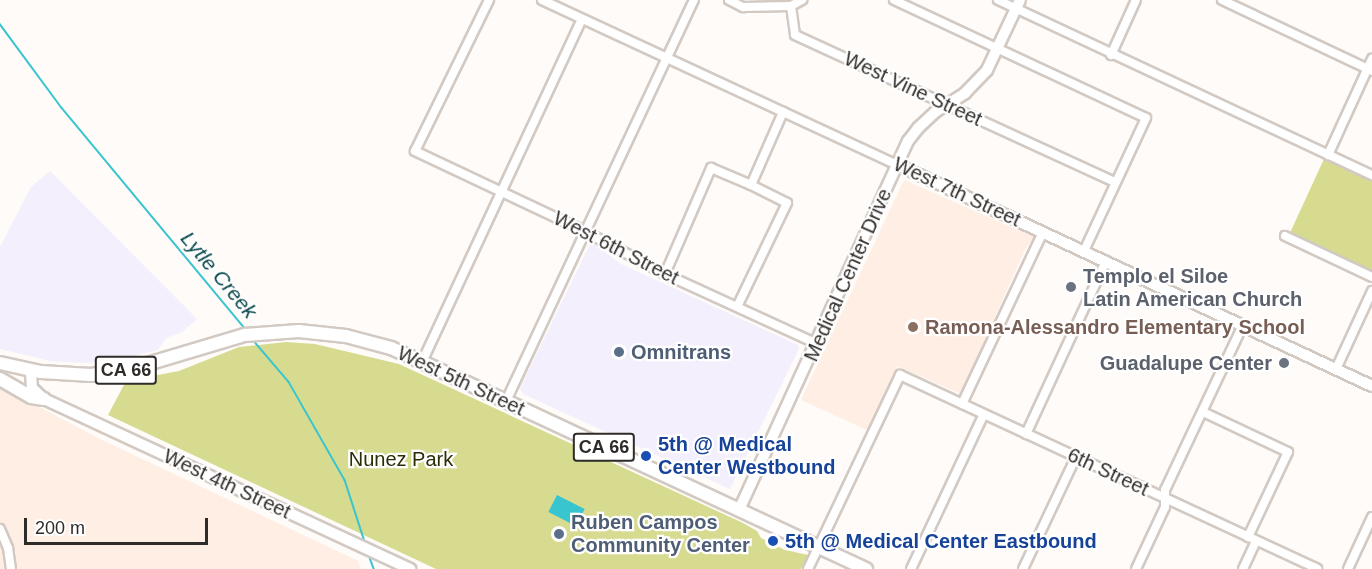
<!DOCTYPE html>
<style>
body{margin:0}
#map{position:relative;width:1372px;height:569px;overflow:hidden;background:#fefbf8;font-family:Helvetica,sans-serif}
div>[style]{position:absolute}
.commercial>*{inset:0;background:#f3effc}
.built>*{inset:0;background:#feeee3}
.green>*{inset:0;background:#d6db90}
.water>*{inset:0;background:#38c5d0;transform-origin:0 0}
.stream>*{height:1.5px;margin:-0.75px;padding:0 0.75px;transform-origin:0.75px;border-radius:0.75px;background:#38c5d0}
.roads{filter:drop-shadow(2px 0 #d2c9c3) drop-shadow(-2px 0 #d2c9c3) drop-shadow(0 2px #d2c9c3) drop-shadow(0 -2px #d2c9c3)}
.street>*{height:8px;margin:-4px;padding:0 4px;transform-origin:4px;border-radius:4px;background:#fff}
.secondary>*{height:10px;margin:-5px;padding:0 5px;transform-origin:5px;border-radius:5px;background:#fff}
.primary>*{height:12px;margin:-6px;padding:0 6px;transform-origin:6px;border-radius:6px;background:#fff}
.dots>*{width:16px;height:16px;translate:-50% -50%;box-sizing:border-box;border:3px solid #fff;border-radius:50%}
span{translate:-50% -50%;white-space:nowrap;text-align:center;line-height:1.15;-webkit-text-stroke:4.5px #fff;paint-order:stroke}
.shield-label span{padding:2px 4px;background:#fff;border:2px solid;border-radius:4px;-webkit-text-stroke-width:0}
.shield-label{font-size:18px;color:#2f2b29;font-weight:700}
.street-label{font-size:20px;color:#2f2b29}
.worship-label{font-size:20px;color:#5b616d;font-weight:700}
.left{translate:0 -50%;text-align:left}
.right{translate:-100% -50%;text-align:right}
.education-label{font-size:20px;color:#785e54;font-weight:700}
.service-label{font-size:20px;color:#4e5e75;font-weight:700}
.transit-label{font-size:20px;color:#164399;font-weight:700}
.park-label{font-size:20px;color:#2c2d05}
.water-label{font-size:21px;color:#09474c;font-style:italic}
.scale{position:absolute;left:24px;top:518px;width:184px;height:27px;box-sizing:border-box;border:3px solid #2f2b29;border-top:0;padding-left:8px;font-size:18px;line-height:21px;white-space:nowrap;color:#2f2b29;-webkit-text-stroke:4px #fff;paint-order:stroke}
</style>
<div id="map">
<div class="commercial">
<div style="clip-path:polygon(50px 171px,197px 319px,182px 332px,166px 338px,158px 350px,117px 360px,86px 363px,50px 361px,0 349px,0 247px,31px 187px)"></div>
<div style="clip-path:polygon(591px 242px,621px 264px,798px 345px,799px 349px,730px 489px,523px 394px,520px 388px)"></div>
</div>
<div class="built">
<div style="clip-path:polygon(904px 180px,1034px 237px,1025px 249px,961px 394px,897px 366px,867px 430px,801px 400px)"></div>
<div style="clip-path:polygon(0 386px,100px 439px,358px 561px,361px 569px,0 569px)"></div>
</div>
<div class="green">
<div style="clip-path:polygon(1324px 159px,1372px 181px,1372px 273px,1289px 235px)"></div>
<div style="clip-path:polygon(286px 342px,315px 344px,399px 364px,743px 523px,757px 531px,761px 538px,785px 550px,808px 555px,801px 569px,436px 569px,108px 415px,126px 381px,179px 371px,239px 347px)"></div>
</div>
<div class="water">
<div style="left:557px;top:495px;width:31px;height:19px;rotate:27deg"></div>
</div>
<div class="stream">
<div style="left:0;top:24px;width:104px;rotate:53.6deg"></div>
<div style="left:62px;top:108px;width:288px;rotate:50.3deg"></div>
<div style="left:254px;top:341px;width:54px;rotate:49.5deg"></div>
<div style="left:289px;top:382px;width:113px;rotate:60.3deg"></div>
<div style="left:345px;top:480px;width:65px;rotate:72.1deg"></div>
<div style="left:369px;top:555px;width:15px;rotate:70deg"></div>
</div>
<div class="roads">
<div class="street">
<div style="left:489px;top:0;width:168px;rotate:116.1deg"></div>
<div style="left:415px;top:151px;width:189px;rotate:25.3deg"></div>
<div style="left:586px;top:232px;width:89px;rotate:28deg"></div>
<div style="left:665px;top:274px;width:167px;rotate:24.7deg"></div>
<div style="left:542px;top:0;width:392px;rotate:24.9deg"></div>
<div style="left:729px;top:0;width:16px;rotate:27deg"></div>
<div style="left:743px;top:7px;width:48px;rotate:-1.2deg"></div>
<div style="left:791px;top:6px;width:13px;rotate:-29deg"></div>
<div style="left:894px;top:0;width:278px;rotate:25.1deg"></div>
<div style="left:1146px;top:118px;width:147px;rotate:115deg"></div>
<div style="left:998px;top:0;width:413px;rotate:25.1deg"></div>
<div style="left:1222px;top:0;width:166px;rotate:25.3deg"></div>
<div style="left:791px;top:6px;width:29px;rotate:82deg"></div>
<div style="left:795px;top:35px;width:351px;rotate:24.7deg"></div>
<div style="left:1111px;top:55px;width:60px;rotate:-65.6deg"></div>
<div style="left:1328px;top:155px;width:106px;rotate:-65.4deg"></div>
<div style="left:751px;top:185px;width:80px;rotate:-66.3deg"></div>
<div style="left:1285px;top:236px;width:96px;rotate:25.2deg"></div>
<div style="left:665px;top:274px;width:116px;rotate:-66.5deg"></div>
<div style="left:711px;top:168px;width:43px;rotate:23deg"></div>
<div style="left:751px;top:185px;width:40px;rotate:26.6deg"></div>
<div style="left:787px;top:203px;width:115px;rotate:115.7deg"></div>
<div style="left:422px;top:362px;width:378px;rotate:-65deg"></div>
<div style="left:1336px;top:369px;width:86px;rotate:-65.2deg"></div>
<div style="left:506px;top:401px;width:443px;rotate:-64.9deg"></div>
<div style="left:962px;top:404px;width:190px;rotate:-64.8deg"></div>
<div style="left:1203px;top:412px;width:94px;rotate:25.2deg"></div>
<div style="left:1288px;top:452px;width:94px;rotate:115.2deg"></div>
<div style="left:1026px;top:434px;width:191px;rotate:-65.2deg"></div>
<div style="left:0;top:529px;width:21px;rotate:67deg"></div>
<div style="left:8px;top:548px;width:21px;rotate:82deg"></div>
<div style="left:808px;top:569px;width:215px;rotate:-64.6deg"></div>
<div style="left:900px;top:375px;width:460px;rotate:24.9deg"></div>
<div style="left:911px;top:569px;width:171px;rotate:-64.8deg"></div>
<div style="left:1023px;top:569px;width:124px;rotate:-64.7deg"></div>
<div style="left:1136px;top:569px;width:68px;rotate:-64.9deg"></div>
<div style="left:1165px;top:507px;width:17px;rotate:-90deg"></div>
<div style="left:1165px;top:490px;width:183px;rotate:-64.7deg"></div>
<div style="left:1243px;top:569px;width:31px;rotate:-65deg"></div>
<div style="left:1348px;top:569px;width:57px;rotate:-65.2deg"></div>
</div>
<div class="secondary">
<div style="left:898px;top:165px;width:523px;rotate:25deg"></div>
<div style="left:31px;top:371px;width:17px;rotate:87deg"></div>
<div style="left:32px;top:388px;width:16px;rotate:43deg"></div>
<div style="left:44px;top:399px;width:404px;rotate:24.9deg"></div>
<div style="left:739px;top:510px;width:406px;rotate:-65.4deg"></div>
<div style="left:908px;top:141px;width:16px;rotate:-52deg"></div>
<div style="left:918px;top:128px;width:23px;rotate:-43deg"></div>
<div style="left:935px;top:112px;width:36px;rotate:-32deg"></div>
<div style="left:965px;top:93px;width:32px;rotate:-46deg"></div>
<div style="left:987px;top:70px;width:77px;rotate:-64.8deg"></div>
</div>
<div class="primary">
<div style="left:0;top:363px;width:42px;rotate:12.4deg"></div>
<div style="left:41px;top:372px;width:50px;rotate:3.4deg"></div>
<div style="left:91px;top:375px;width:44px;rotate:-9.2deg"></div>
<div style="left:134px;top:368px;width:116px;rotate:-16.6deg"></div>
<div style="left:245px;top:335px;width:54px;rotate:-4.2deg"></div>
<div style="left:299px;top:331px;width:47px;rotate:6.1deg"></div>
<div style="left:346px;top:336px;width:47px;rotate:14.9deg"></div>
<div style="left:391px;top:348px;width:34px;rotate:24deg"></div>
<div style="left:422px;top:362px;width:490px;rotate:25deg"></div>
<div style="left:0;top:379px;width:36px;rotate:30deg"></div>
<div style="left:31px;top:397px;width:13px;rotate:9deg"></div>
</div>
</div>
<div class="dots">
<div style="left:1071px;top:287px;background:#6b7280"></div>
<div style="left:913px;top:327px;background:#8d6e63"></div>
<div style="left:619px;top:352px;background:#5c6f8a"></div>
<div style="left:1284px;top:363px;background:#6b7280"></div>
<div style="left:646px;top:456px;background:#1a4fb4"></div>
<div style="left:559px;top:534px;background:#5c6f8a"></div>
<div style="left:773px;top:541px;background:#1a4fb4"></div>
</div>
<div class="shield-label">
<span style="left:126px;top:370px">CA 66</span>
<span style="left:604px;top:447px">CA 66</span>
</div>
<div class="street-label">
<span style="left:913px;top:89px;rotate:25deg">West Vine Street</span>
<span style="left:957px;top:192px;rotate:25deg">West 7th Street</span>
<span style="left:616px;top:248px;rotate:27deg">West 6th Street</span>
<span style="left:848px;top:275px;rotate:-66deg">Medical Center Drive</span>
<span style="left:461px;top:381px;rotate:25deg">West 5th Street</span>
<span style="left:1108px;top:472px;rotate:25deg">6th Street</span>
<span style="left:227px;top:484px;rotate:25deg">West 4th Street</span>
</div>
<div class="worship-label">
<span class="left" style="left:1083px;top:288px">Templo el Siloe<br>Latin American Church</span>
<span class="right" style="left:1272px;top:363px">Guadalupe Center</span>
</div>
<div class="education-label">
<span class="left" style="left:925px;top:327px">Ramona-Alessandro Elementary School</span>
</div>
<div class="service-label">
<span class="left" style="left:631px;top:352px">Omnitrans</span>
<span class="left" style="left:571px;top:534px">Ruben Campos<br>Community Center</span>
</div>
<div class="transit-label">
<span class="left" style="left:658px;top:456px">5th @ Medical<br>Center Westbound</span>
<span class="left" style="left:785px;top:541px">5th @ Medical Center Eastbound</span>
</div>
<div class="park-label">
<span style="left:401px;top:459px">Nunez Park</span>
</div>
<div class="water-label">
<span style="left:219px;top:275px;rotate:50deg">Lytle Creek</span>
</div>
<div class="scale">200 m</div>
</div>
